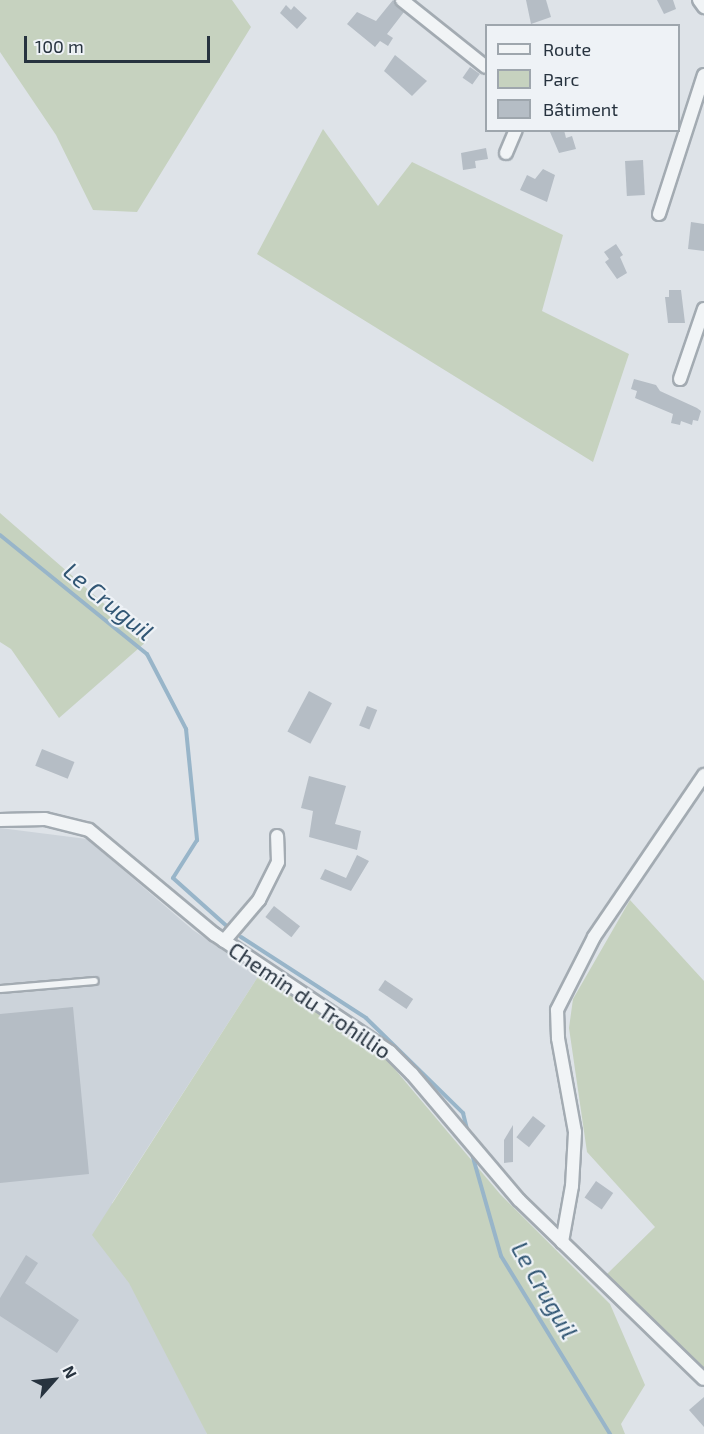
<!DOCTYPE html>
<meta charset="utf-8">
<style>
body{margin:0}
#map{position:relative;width:704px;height:1434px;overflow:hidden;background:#dee3e8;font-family:"Exo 2",sans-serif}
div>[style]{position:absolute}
.built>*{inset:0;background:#ccd3da}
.green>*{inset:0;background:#c6d2bf}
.stream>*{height:4px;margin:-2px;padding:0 2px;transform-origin:2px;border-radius:2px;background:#98b5c9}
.building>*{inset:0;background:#b5bdc5;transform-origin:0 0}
.roads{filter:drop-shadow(2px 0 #a3abb2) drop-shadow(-2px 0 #a3abb2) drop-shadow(0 2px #a3abb2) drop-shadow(0 -2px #a3abb2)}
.service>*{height:6px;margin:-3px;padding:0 3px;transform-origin:3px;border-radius:3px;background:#f1f4f6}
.minor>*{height:12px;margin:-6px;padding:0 6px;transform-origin:6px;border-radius:6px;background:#f1f4f6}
span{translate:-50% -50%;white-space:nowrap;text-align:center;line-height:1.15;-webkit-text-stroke:4.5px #eef2f6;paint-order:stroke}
.street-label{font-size:22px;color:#27333f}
.water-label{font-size:24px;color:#315674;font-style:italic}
.legend{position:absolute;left:485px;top:24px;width:195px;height:108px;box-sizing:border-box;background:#eef2f6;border:2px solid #9ea6ad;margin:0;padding:8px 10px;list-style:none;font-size:18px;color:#27333f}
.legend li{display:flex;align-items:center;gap:12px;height:30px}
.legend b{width:30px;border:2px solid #9ea6ad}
.north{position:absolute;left:24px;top:1350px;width:60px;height:60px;-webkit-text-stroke:4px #eef2f6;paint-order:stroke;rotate:63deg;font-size:16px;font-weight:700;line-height:24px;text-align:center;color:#27333f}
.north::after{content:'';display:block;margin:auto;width:21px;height:27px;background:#27333f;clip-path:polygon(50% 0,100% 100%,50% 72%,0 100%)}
.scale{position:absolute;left:24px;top:36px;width:186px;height:27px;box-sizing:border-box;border:3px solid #27333f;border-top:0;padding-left:8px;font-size:18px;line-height:21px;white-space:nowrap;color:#27333f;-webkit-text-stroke:4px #eef2f6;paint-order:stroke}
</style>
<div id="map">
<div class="built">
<div style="clip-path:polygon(0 828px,87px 839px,193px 930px,259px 975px,112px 1203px,207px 1434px,0 1434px)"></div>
</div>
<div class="green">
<div style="clip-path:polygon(0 0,232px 0,251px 27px,137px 212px,93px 210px,56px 135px,0 52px)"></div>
<div style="clip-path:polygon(323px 129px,378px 206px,412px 162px,563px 235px,542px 311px,629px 354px,593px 462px,257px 254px)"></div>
<div style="clip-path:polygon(0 513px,147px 641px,59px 718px,11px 649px,0 642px)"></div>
<div style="clip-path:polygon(630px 900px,704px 981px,704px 1370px,607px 1274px,655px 1227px,587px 1152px,569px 1028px,573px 999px)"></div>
<div style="clip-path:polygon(259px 975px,382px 1054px,500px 1194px,610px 1304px,645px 1385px,621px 1424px,625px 1434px,207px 1434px,129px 1283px,92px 1235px)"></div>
</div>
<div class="stream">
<div style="left:0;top:535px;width:189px;rotate:39deg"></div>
<div style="left:147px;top:654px;width:85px;rotate:62.5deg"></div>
<div style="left:186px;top:729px;width:112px;rotate:84.3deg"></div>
<div style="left:197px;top:840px;width:45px;rotate:122.3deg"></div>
<div style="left:173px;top:878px;width:75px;rotate:41.8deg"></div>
<div style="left:241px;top:937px;width:149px;rotate:32.9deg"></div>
<div style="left:366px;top:1018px;width:136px;rotate:44.4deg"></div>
<div style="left:463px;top:1113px;width:21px;rotate:76deg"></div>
<div style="left:472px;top:1154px;width:106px;rotate:74.1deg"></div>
<div style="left:501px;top:1256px;width:209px;rotate:58.5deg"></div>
</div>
<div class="building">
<div style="clip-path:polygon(393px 0,404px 12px,387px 34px,393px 38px,388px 46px,380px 41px,375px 47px,347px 24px,357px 12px,376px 21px)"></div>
<div style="clip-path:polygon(526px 0,546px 0,551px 17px,531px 24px)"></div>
<div style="clip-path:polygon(657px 0,673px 0,676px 9px,664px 14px)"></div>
<div style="clip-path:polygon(286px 5px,291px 10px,294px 6px,307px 18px,297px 29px,280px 13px)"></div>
<div style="clip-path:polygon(395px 55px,427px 81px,412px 96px,384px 71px)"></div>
<div style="left:470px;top:67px;width:12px;height:13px;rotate:35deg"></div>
<div style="clip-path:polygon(555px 130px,564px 130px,566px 138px,572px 136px,576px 149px,559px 153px,550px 132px)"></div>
<div style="clip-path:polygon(486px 148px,488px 159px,475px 161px,476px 168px,463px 170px,461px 153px)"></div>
<div style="left:643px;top:160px;width:35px;height:18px;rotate:87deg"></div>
<div style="clip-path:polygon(543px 169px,555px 175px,547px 202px,520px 190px,527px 175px,535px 179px)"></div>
<div style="clip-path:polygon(691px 222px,704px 224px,704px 251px,688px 249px)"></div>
<div style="clip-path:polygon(616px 244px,623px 255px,620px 257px,627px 273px,617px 279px,605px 262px,609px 259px,604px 252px)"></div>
<div style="clip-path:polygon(669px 290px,681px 290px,685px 323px,668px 323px,665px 297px,669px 297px)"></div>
<div style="clip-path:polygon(634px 379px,656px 385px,660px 391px,697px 408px,701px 411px,698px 421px,693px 420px,692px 425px,681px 421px,680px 425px,671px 423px,673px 414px,635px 398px,637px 391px,631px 389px)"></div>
<div style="left:309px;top:691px;width:26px;height:46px;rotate:28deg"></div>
<div style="left:367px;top:706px;width:11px;height:21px;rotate:22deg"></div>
<div style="left:42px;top:749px;width:35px;height:18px;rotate:22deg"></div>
<div style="clip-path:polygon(309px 776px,346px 786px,335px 824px,361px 831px,357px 850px,309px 837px,313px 811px,301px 808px)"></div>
<div style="clip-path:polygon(357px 855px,369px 861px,351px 891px,320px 879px,325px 869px,346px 878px)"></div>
<div style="left:274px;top:906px;width:33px;height:14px;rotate:38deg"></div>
<div style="left:385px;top:980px;width:34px;height:12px;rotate:34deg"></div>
<div style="clip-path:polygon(73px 1007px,89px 1174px,0 1183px,0 1014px)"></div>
<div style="left:533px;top:1116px;width:16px;height:27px;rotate:38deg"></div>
<div style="clip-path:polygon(513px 1125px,513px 1162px,504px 1163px,504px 1140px)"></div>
<div style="left:596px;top:1181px;width:21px;height:20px;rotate:35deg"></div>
<div style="clip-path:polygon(26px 1255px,38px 1263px,25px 1283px,79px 1320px,57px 1353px,0 1316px,0 1298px)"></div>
<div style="clip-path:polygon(704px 1397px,704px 1427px,689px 1410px)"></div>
</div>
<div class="roads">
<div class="service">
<div style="left:0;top:989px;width:95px;rotate:-4.8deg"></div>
</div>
<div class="minor">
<div style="left:402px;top:0;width:107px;rotate:38.6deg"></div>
<div style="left:699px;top:0;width:9px;rotate:54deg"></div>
<div style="left:506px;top:153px;width:25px;rotate:-67deg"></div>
<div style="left:659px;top:214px;width:146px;rotate:-72.1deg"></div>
<div style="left:680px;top:379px;width:74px;rotate:-71.1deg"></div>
<div style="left:0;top:820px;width:45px;rotate:-1.3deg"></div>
<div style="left:45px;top:819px;width:45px;rotate:14deg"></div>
<div style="left:89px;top:830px;width:163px;rotate:39.8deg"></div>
<div style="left:214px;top:934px;width:212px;rotate:33.8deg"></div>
<div style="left:390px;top:1052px;width:31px;rotate:45deg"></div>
<div style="left:412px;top:1074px;width:165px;rotate:49.7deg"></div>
<div style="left:519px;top:1200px;width:257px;rotate:44.1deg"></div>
<div style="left:224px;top:941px;width:54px;rotate:-49.5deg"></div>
<div style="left:259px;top:900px;width:42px;rotate:-63.4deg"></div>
<div style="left:278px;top:862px;width:26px;rotate:-92deg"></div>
<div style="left:562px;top:1242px;width:57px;rotate:-79.9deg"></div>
<div style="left:572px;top:1186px;width:54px;rotate:-86.8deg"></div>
<div style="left:575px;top:1132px;width:96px;rotate:-100.3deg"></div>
<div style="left:558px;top:1038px;width:28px;rotate:-92deg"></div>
<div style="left:557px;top:1010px;width:82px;rotate:-63.1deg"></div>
<div style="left:594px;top:937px;width:196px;rotate:-55.8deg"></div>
</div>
</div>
<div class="street-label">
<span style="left:310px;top:1000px;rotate:34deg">Chemin du Trohillio</span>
</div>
<div class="water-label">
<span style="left:109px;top:601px;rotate:39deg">Le Cruguil</span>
<span style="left:545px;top:1290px;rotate:60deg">Le Cruguil</span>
</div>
<ul class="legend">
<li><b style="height:8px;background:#f1f4f6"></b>Route</li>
<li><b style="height:16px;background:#c6d2bf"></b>Parc</li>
<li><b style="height:16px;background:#b5bdc5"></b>Bâtiment</li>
</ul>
<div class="north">N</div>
<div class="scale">100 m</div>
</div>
